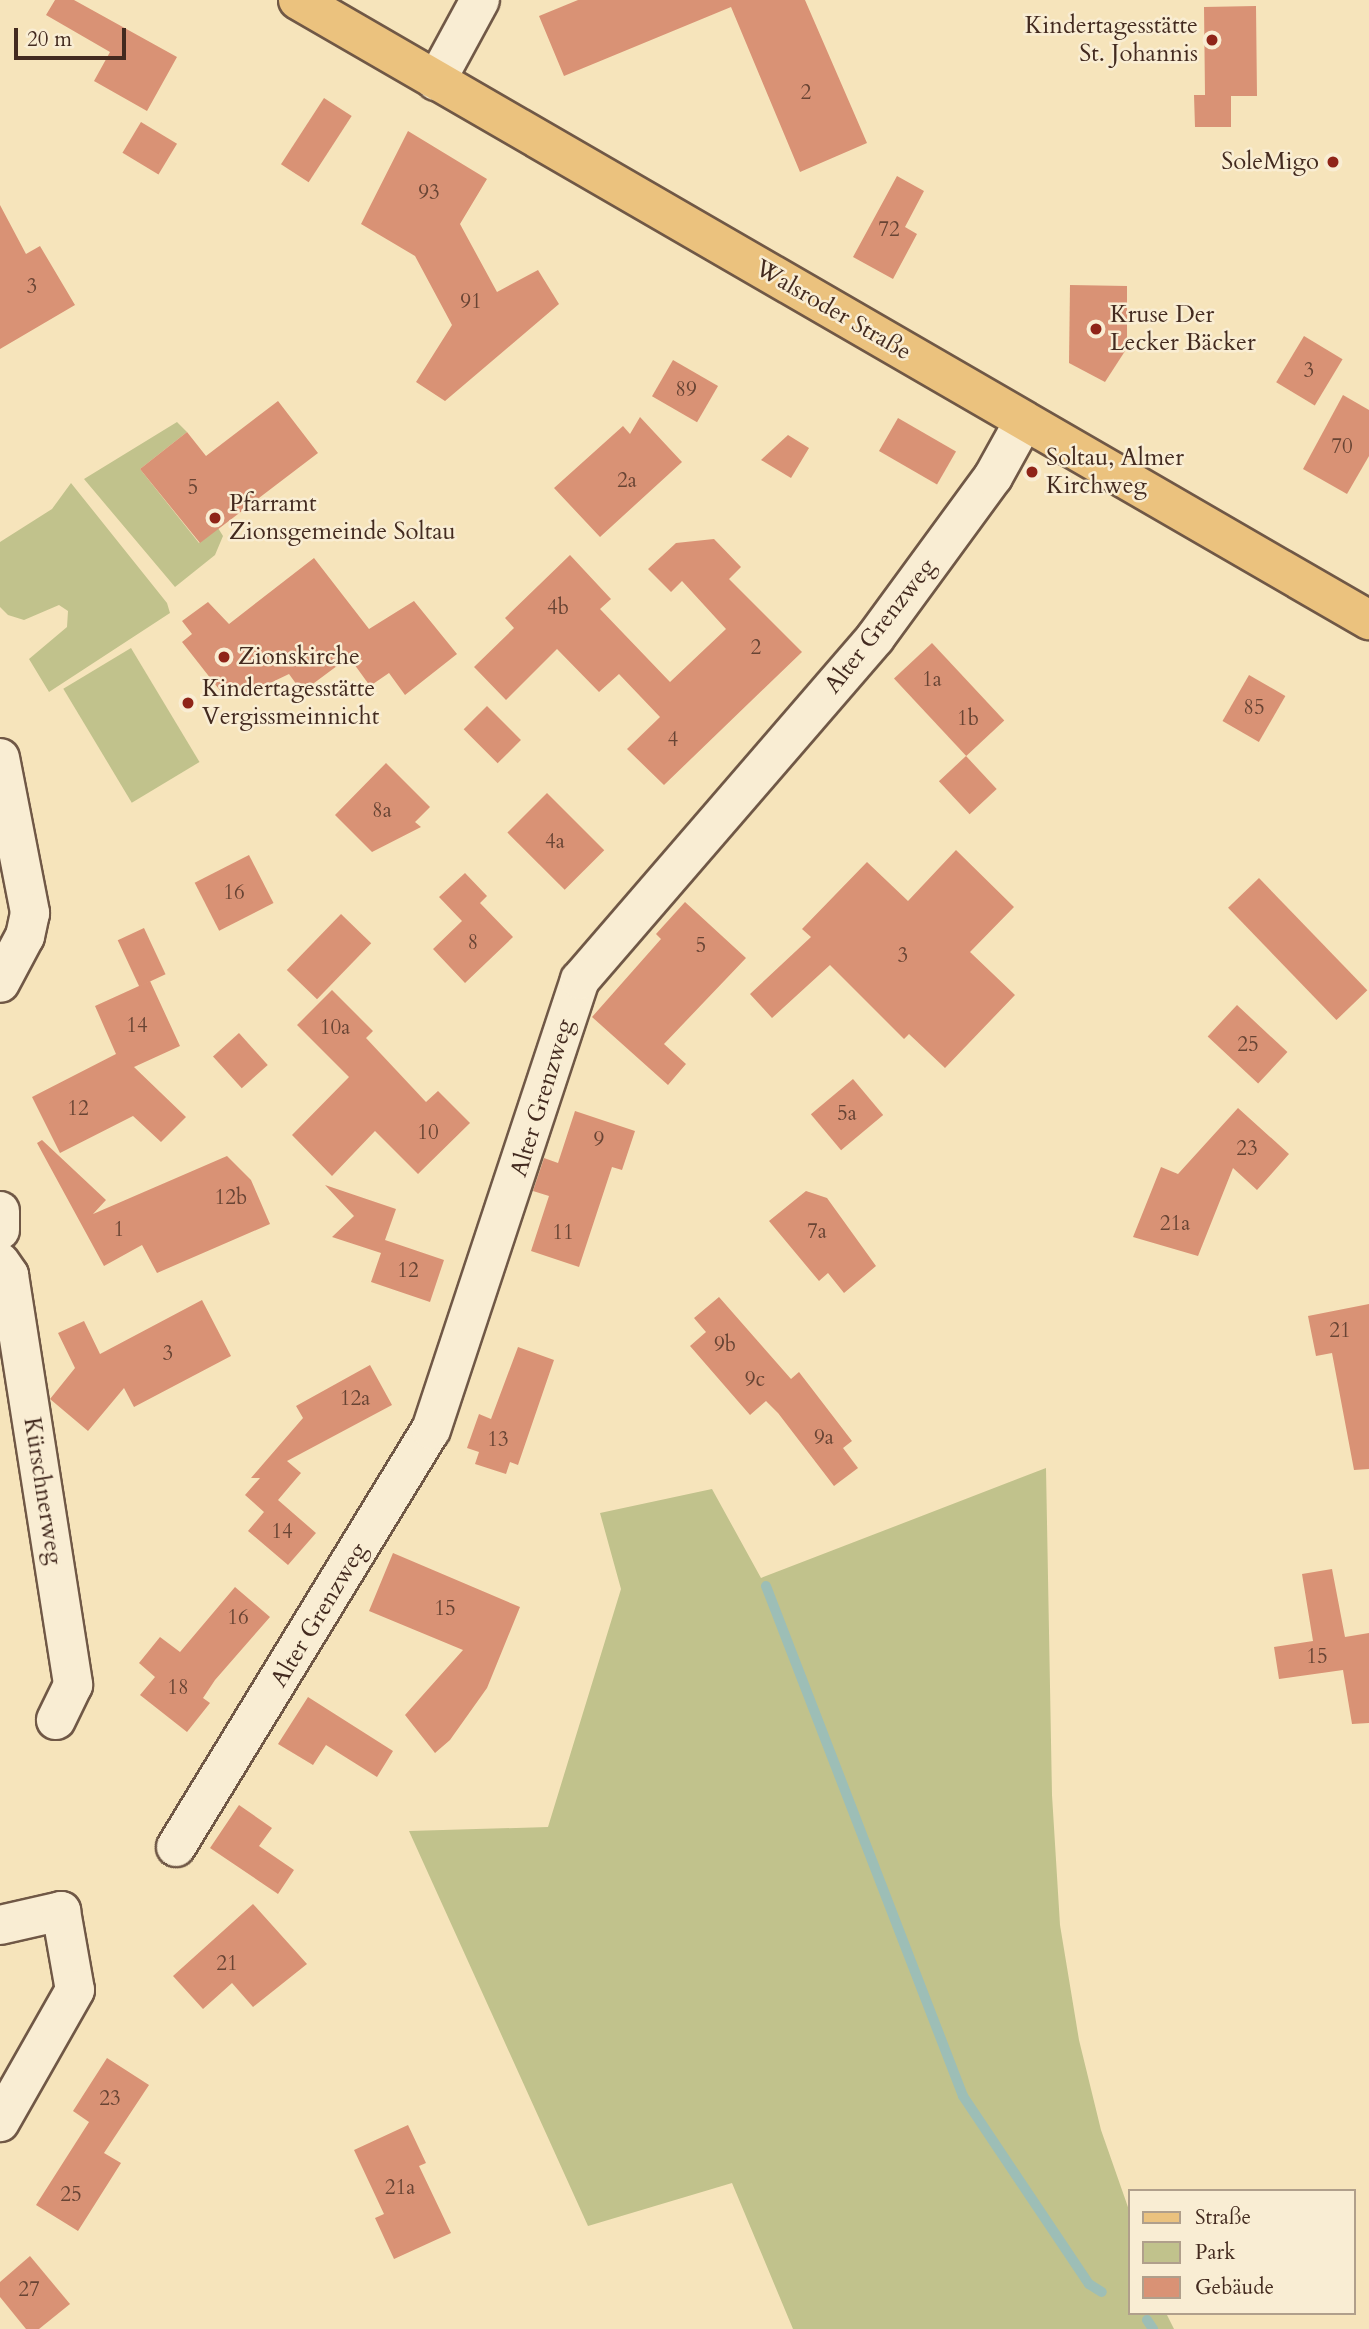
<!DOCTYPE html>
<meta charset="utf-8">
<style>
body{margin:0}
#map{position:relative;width:1369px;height:2329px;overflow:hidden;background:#f6e4bb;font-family:Cardo,serif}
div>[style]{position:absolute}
.green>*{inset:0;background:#c1c28c;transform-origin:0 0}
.stream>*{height:10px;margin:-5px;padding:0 5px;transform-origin:5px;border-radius:5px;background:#9dbeb6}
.building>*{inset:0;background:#d99275;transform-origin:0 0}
.roads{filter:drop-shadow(2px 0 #705846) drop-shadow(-2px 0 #705846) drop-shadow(0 2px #705846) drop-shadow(0 -2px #705846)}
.minor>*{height:38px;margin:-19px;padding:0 19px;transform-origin:19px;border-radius:19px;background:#f9edd3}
.major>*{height:38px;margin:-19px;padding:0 19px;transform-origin:19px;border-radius:19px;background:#ebc27e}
.dots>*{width:19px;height:19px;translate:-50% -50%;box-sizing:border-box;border:4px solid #f9edd3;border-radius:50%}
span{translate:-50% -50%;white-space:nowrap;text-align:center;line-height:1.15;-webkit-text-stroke:5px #f9edd3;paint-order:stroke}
.number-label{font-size:21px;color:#684434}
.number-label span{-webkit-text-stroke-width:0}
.poi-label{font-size:24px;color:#432a1f}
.right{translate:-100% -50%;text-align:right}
.left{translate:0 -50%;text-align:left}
.street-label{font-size:24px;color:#432a1f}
.legend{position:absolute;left:1128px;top:2189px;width:228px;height:126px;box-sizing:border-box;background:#f9edd3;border:2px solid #b09f8b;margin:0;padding:9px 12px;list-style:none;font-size:21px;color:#432a1f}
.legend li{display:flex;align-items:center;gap:14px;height:35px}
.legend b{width:35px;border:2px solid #b09f8b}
.scale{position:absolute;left:14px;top:28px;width:112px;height:32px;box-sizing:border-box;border:4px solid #432a1f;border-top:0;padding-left:9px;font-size:21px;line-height:24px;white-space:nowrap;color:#432a1f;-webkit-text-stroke:5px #f9edd3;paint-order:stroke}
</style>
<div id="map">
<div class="green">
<div style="clip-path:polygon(177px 422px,187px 432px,140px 469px,199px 543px,218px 528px,223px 536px,215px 555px,175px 587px,84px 479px)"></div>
<div style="clip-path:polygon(71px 483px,167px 603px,170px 613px,49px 692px,29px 659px,67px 627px,68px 611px,59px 605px,24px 620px,8px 615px,0 607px,0 542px,52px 509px)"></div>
<div style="left:131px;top:648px;width:133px;height:79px;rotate:59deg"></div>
<div style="clip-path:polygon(1046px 1468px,1052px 1795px,1060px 1925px,1079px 2040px,1101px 2130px,1129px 2210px,1129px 2313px,1166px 2313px,1174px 2329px,793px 2329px,732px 2183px,588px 2226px,409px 1831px,548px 1827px,621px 1589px,600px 1513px,712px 1489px,761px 1578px)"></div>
</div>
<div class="stream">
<div style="left:766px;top:1586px;width:547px;rotate:68.88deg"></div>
<div style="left:963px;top:2096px;width:226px;rotate:56.2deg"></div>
<div style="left:1089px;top:2284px;width:15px;rotate:32deg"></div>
<div style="left:1147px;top:2320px;width:11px;rotate:56deg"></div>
</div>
<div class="building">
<div style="clip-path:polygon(55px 0,74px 0,177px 57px,147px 111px,94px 81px,110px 52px,46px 15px)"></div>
<div style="clip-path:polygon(578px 0,805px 0,867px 143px,800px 172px,731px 7px,564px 76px,539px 16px)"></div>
<div style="clip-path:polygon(1256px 6px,1257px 96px,1231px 96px,1231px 127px,1195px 127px,1194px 95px,1205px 95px,1204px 7px)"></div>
<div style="left:324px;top:98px;width:33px;height:79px;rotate:33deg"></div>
<div style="left:141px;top:122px;width:42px;height:36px;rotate:31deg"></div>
<div style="clip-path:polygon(408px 131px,487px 179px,460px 224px,497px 292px,538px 270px,559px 304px,445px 401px,416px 382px,452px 325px,415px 256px,361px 224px)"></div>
<div style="clip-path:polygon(897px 176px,924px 191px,905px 227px,917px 234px,893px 279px,853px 257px)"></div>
<div style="clip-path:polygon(0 205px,26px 254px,40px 246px,75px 305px,0 349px)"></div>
<div style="clip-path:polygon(1070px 285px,1127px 286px,1127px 348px,1105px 382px,1069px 363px)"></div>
<div style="left:1304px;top:336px;width:45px;height:54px;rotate:31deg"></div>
<div style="left:673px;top:360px;width:52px;height:42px;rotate:30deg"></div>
<div style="clip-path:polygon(1343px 395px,1369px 410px,1369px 456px,1347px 494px,1303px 469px)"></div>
<div style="clip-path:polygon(278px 401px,318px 453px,200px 543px,140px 469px,187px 432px,206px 456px)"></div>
<div style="clip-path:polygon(640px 417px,682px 462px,600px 537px,554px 488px,623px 426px,630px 434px)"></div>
<div style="left:898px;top:418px;width:67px;height:38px;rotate:30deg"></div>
<div style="clip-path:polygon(788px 435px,809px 448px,791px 478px,761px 460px)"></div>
<div style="clip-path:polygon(714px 539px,741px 567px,729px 579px,802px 652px,664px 785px,627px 749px,660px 717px,619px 674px,599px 692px,557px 649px,506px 700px,474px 667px,514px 628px,505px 618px,570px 555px,611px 599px,600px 609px,670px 682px,726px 629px,682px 581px,671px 592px,648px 569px,676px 543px)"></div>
<div style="clip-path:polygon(314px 558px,369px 629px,414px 601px,457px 654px,405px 695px,389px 673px,370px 686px,349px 657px,302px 692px,289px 674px,241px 697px,222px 693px,182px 642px,192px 634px,182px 621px,208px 602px,229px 624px)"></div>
<div style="left:932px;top:643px;width:106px;height:52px;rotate:47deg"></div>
<div style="left:1249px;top:675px;width:42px;height:53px;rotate:30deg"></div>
<div style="left:487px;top:706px;width:48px;height:33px;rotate:45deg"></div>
<div style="left:966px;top:756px;width:45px;height:37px;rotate:47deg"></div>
<div style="clip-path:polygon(386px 763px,430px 807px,415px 822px,421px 827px,372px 852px,335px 815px)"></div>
<div style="left:547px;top:793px;width:81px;height:56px;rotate:45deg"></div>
<div style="clip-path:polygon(956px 850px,1014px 907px,970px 952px,1015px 995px,945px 1068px,909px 1034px,904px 1039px,830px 965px,772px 1018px,750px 994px,811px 937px,802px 929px,867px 862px,908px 901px)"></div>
<div style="left:249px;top:855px;width:54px;height:61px;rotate:63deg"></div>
<div style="clip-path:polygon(465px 873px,487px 896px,480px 903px,513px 937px,465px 983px,433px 949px,462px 921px,439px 897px)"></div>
<div style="left:1259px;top:878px;width:156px;height:43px;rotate:46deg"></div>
<div style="clip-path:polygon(685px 902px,746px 958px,664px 1044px,686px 1064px,668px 1085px,592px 1017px,661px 939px,656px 934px)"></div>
<div style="left:341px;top:914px;width:42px;height:78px;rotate:44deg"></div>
<div style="left:144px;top:928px;width:51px;height:29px;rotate:65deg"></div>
<div style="clip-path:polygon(150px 981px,180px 1046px,134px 1067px,186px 1117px,161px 1142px,133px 1116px,60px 1153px,32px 1097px,116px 1054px,95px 1006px)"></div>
<div style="clip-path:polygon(332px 990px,373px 1031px,366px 1038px,426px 1102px,438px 1091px,470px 1123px,418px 1174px,375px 1131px,332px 1176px,292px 1135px,349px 1077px,297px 1025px)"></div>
<div style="left:1237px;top:1005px;width:69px;height:43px;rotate:43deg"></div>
<div style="left:239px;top:1033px;width:43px;height:35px;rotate:48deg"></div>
<div style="left:853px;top:1079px;width:47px;height:55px;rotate:50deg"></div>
<div style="clip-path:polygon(1238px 1108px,1289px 1154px,1257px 1190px,1233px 1168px,1198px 1256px,1133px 1237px,1161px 1167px,1178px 1174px)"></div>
<div style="clip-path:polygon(575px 1111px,635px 1131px,622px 1170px,612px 1167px,579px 1267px,531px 1251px,549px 1196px,533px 1191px,544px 1158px,558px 1163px)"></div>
<div style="clip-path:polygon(42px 1140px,106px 1200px,93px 1214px,227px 1156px,251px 1180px,270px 1224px,157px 1273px,142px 1245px,104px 1266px,37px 1143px)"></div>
<div style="clip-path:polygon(325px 1185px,396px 1209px,385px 1240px,444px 1260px,430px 1302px,371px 1282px,381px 1253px,332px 1237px,354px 1216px)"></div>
<div style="clip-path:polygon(806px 1191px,827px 1198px,876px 1266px,844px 1293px,828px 1273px,819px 1281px,769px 1221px)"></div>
<div style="clip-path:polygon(719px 1297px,791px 1379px,799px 1372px,852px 1441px,843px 1448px,858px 1468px,834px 1486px,778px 1413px,766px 1401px,750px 1415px,690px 1346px,706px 1332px,694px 1318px)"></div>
<div style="clip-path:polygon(202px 1300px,231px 1356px,134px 1407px,124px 1388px,88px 1431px,50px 1399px,75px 1368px,58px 1333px,84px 1321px,100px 1354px)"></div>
<div style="clip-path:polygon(1369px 1304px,1369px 1469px,1354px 1470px,1332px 1353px,1316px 1356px,1308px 1316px)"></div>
<div style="clip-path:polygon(518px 1347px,554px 1360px,518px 1465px,510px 1462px,506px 1474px,475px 1464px,479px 1452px,467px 1448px,479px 1414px,491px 1419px)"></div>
<div style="clip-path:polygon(370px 1365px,392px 1405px,287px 1461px,301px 1473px,278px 1500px,316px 1533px,288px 1565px,248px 1531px,264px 1512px,245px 1495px,260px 1478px,251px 1478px,303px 1418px,296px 1406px)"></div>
<div style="clip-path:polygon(393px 1553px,520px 1607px,487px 1688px,450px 1740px,435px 1753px,405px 1715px,463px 1650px,369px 1611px)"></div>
<div style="clip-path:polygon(1332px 1569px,1345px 1637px,1369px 1633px,1369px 1723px,1352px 1724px,1343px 1670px,1279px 1679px,1274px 1647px,1313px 1641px,1302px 1574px)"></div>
<div style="clip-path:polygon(235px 1587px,270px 1617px,215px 1680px,203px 1698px,210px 1703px,187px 1732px,140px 1695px,155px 1677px,139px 1663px,160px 1637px,180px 1652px)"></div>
<div style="clip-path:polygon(308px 1697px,393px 1751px,377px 1777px,326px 1745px,313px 1765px,278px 1744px)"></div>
<div style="clip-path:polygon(239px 1805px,272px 1828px,259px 1846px,294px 1870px,278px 1894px,210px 1848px)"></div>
<div style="clip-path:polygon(253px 1904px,307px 1964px,253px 2007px,232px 1983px,203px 2009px,173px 1976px)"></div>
<div style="clip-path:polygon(107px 2058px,149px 2085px,104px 2153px,121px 2163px,78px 2231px,36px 2205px,89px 2122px,73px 2111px)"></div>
<div style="clip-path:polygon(408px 2125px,426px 2163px,419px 2166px,451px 2233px,394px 2259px,375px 2218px,384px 2214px,354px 2150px)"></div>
<div style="clip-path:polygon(30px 2256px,70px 2304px,39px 2329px,26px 2329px,0 2297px,0 2282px)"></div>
</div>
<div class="roads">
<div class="minor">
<div style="left:436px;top:81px;width:92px;rotate:-61.5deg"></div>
<div style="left:0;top:758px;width:158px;rotate:79deg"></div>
<div style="left:30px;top:913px;width:24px;rotate:102deg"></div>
<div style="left:25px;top:936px;width:53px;rotate:118deg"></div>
<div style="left:0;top:1211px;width:19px;rotate:90deg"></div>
<div style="left:0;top:1262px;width:16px;rotate:55deg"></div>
<div style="left:9px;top:1275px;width:415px;rotate:81.1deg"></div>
<div style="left:73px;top:1685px;width:39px;rotate:116deg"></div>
<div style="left:176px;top:1847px;width:489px;rotate:-58.6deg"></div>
<div style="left:431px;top:1430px;width:474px;rotate:-71.7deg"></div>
<div style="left:580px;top:980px;width:452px;rotate:-49.2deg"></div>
<div style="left:875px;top:638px;width:200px;rotate:-53.8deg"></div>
<div style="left:993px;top:477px;width:64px;rotate:-61deg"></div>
<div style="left:0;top:1925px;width:63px;rotate:-12.9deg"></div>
<div style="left:61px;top:1911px;width:80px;rotate:80deg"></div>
<div style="left:75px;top:1990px;width:152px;rotate:119.6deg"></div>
</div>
<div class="major">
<div style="left:298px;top:0;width:1238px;rotate:30.07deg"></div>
</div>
</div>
<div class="dots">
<div style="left:1212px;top:40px;background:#8f2418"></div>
<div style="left:1333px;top:162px;background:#8f2418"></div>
<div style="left:1096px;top:329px;background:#8f2418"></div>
<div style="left:1032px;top:472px;background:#8f2418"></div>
<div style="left:215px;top:518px;background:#8f2418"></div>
<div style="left:224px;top:657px;background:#8f2418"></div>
<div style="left:188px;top:703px;background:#8f2418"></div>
</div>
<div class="number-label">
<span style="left:806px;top:93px">2</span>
<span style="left:429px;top:193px">93</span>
<span style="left:889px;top:230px">72</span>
<span style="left:32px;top:287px">3</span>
<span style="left:471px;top:302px">91</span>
<span style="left:1309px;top:371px">3</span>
<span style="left:686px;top:390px">89</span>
<span style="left:1342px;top:447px">70</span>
<span style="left:627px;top:481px">2a</span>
<span style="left:193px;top:488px">5</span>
<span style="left:558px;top:608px">4b</span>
<span style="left:756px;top:648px">2</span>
<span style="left:932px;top:680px">1a</span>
<span style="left:1254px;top:708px">85</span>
<span style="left:968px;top:719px">1b</span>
<span style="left:673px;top:740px">4</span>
<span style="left:382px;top:811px">8a</span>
<span style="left:555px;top:842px">4a</span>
<span style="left:234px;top:893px">16</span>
<span style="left:473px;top:943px">8</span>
<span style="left:701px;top:946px">5</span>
<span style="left:903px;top:956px">3</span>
<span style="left:137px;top:1026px">14</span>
<span style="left:335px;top:1028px">10a</span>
<span style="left:1248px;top:1045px">25</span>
<span style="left:78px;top:1109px">12</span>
<span style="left:847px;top:1114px">5a</span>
<span style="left:428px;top:1133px">10</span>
<span style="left:599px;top:1140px">9</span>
<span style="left:1247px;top:1149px">23</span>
<span style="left:231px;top:1198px">12b</span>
<span style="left:1175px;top:1224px">21a</span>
<span style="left:119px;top:1230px">1</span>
<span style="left:817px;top:1232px">7a</span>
<span style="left:563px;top:1233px">11</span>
<span style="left:408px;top:1271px">12</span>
<span style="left:1340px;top:1331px">21</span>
<span style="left:725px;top:1345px">9b</span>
<span style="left:168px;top:1354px">3</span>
<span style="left:755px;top:1380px">9c</span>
<span style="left:355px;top:1399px">12a</span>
<span style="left:824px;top:1438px">9a</span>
<span style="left:498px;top:1440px">13</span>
<span style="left:282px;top:1532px">14</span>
<span style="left:445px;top:1609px">15</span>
<span style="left:238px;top:1618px">16</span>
<span style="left:1317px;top:1657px">15</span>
<span style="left:178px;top:1688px">18</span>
<span style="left:227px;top:1964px">21</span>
<span style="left:110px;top:2099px">23</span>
<span style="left:400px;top:2188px">21a</span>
<span style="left:71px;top:2195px">25</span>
<span style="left:29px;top:2290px">27</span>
</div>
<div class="poi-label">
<span class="right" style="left:1198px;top:40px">Kindertagesstätte<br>St. Johannis</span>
<span class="right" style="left:1319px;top:162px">SoleMigo</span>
<span class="left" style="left:1110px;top:329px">Kruse Der<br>Lecker Bäcker</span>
<span class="left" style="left:1046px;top:472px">Soltau, Almer<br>Kirchweg</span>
<span class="left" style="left:229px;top:518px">Pfarramt<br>Zionsgemeinde Soltau</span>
<span class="left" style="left:238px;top:657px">Zionskirche</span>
<span class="left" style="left:202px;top:703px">Kindertagesstätte<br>Vergissmeinnicht</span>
</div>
<div class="street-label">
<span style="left:833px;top:310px;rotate:30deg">Walsroder Straße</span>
<span style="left:880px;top:626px;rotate:-52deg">Alter Grenzweg</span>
<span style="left:542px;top:1098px;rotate:-73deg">Alter Grenzweg</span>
<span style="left:43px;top:1491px;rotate:81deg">Kürschnerweg</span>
<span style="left:319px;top:1615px;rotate:-59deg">Alter Grenzweg</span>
</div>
<ul class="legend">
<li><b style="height:9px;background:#ebc27e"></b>Straße</li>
<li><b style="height:19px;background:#c1c28c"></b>Park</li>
<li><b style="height:19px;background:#d99275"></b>Gebäude</li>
</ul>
<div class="scale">20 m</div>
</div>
